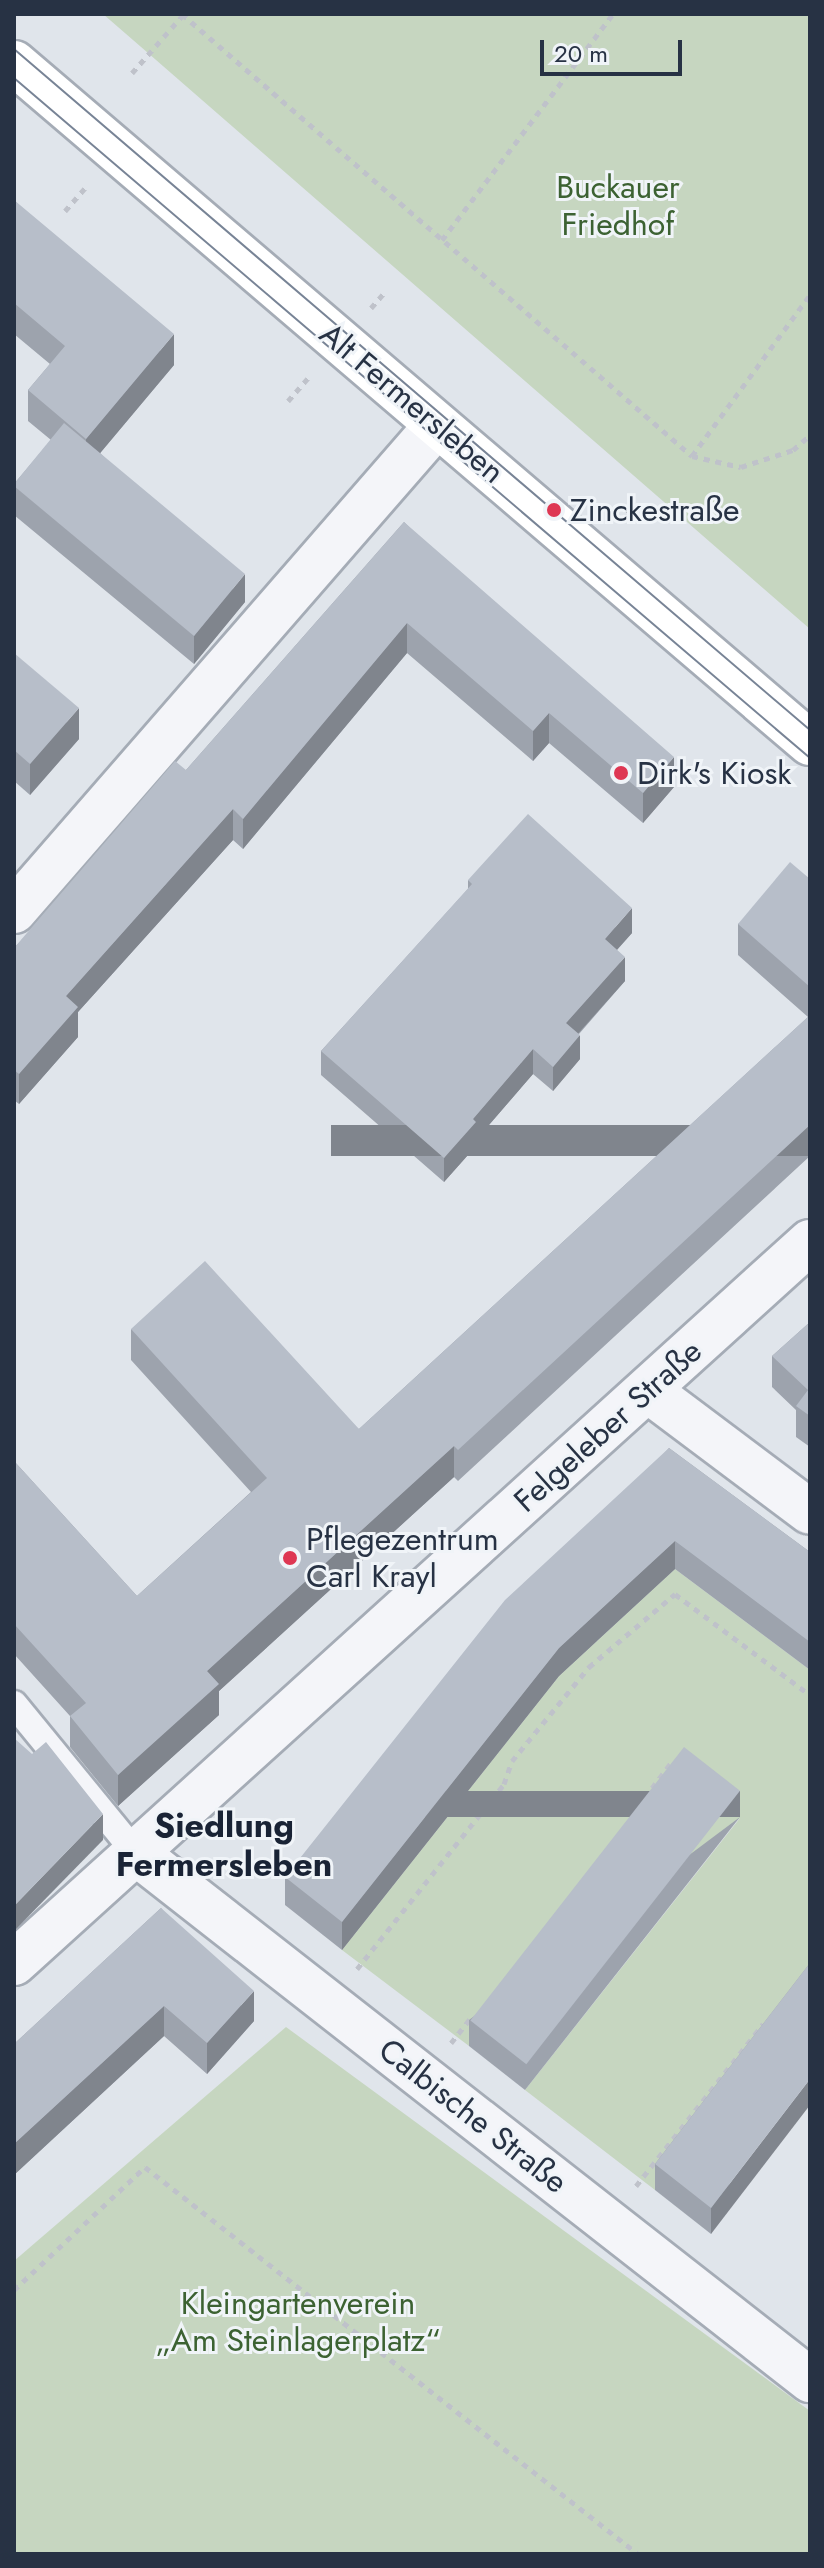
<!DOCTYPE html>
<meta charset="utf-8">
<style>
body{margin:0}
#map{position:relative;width:824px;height:2568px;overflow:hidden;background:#e0e5eb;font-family:Jost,sans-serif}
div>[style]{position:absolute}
.green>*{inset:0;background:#c6d6c0}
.path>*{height:5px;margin-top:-2.5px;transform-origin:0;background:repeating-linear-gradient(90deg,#bfc2ca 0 6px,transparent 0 12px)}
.roads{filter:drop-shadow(2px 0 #a5acb6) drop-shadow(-2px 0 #a5acb6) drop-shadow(0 2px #a5acb6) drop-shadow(0 -2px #a5acb6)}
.lane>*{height:26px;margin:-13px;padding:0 13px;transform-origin:13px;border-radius:13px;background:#f4f5f9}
.street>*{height:44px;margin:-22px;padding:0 22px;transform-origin:22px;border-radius:22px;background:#f4f5f9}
.secondary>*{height:44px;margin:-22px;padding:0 22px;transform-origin:22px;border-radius:22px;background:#fff}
.tram>*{height:2px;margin:-1px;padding:0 1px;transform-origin:1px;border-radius:1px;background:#788496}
.wall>*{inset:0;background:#9da3ad}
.shaded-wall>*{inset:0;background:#80858d;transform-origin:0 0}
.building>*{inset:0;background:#b7bec9;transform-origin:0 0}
.dots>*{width:22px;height:22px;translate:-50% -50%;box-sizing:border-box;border:4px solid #f0f4f8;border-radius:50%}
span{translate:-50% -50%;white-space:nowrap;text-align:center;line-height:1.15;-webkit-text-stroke:6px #f0f4f8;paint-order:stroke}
.park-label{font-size:32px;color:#3c6232}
.street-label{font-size:32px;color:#273244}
.poi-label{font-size:32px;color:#273244}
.left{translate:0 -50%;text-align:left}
.neighbourhood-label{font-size:34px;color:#192335;font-weight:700}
.frame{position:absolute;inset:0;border:16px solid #273244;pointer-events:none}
.scale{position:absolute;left:540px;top:40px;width:142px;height:36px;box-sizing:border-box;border:4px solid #273244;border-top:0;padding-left:10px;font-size:24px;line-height:28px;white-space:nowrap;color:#273244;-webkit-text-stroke:6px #f0f4f8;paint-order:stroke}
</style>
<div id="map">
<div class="green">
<div style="clip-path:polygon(103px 14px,810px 14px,810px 629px,148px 53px)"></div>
<div style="clip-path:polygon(675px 1569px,810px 1670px,810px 1989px,655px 2190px,525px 2090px,740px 1818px,469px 2046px,342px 1950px,559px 1676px)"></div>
<div style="clip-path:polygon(286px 2027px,810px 2411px,810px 2554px,14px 2554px,14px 2261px)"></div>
</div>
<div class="path">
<div style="left:182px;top:14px;width:675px;rotate:40.91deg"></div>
<div style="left:692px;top:456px;width:200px;rotate:-53.8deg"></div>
<div style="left:132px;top:73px;width:77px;rotate:-48.7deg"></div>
<div style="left:65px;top:211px;width:35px;rotate:-49deg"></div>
<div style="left:442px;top:240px;width:283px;rotate:-52.9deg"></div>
<div style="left:371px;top:308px;width:23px;rotate:-49deg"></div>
<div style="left:288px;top:401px;width:35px;rotate:-49deg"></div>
<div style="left:692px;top:456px;width:50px;rotate:12.7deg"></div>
<div style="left:741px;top:467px;width:55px;rotate:-18.1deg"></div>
<div style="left:793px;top:450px;width:23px;rotate:-41deg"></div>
<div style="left:618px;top:521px;width:23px;rotate:-43deg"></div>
<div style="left:652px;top:1788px;width:31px;rotate:-53deg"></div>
<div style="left:357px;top:1969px;width:236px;rotate:-51.5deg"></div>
<div style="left:504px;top:1784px;width:24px;rotate:-71deg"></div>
<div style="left:512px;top:1761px;width:122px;rotate:-50.7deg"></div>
<div style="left:589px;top:1667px;width:113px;rotate:-40.3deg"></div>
<div style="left:675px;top:1594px;width:169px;rotate:36.8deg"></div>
<div style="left:451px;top:2043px;width:34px;rotate:-52deg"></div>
<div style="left:636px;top:2186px;width:206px;rotate:-51.9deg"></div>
<div style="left:14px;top:2290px;width:180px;rotate:-43.2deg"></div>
<div style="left:145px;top:2167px;width:627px;rotate:38.13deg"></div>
</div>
<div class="roads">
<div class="lane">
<div style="left:14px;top:1704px;width:193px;rotate:50.7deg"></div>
</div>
<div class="street">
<div style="left:14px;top:911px;width:644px;rotate:-48.96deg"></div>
<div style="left:649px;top:1391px;width:201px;rotate:36.9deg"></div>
<div style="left:136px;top:1853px;width:856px;rotate:38.02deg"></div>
<div style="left:14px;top:1963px;width:1074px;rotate:-42.17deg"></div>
</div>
<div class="secondary">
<div style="left:14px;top:63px;width:1047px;rotate:40.51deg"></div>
</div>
</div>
<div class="tram">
<div style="left:14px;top:49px;width:1048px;rotate:40.55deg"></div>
<div style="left:14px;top:78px;width:1047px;rotate:40.51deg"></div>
</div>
<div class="wall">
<div style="clip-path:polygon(14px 200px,174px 365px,100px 453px,245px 602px,194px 664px,14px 515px,14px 484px,51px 440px,28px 421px,28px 390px,50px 364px,14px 334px)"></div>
<div style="clip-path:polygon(404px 522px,674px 787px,643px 823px,549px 743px,533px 761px,407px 653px,243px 849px,233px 840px,78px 1012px,78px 1037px,19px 1104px,14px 1100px,14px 948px,186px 770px)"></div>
<div style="clip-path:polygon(14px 653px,79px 739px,30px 795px,14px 781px)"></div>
<div style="clip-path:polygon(810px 879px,810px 1156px,458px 1481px,454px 1477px,219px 1691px,219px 1715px,118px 1806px,70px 1747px,70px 1716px,14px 1654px,14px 1461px,137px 1596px,251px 1492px,131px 1360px,131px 1329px,359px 1429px,808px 1017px,738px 955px,738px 924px)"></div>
<div style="clip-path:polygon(468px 880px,632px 933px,617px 950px,625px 981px,579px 1034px,580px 1059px,553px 1091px,533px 1074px,476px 1140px,476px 1146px,444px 1182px,321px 1075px,321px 1051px,468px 889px)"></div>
<div style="clip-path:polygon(810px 1322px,810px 1447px,796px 1437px,796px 1410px,772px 1387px,772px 1356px)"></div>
<div style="clip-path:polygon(669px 1448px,810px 1552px,810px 1670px,675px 1569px,559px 1676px,342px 1950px,285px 1905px,285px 1877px)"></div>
<div style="clip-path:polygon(740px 1817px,525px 2090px,469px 2046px,469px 2020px)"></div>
<div style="clip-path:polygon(161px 1908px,254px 2021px,207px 2074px,164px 2036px,14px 2175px,14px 2044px)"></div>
<div style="clip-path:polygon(810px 1963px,711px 2234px,655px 2190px,655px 2164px)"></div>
</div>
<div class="shaded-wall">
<div style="clip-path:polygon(174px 334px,174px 365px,86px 470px,86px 439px)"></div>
<div style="clip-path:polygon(245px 574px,245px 602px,194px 664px,194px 636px)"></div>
<div style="clip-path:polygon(407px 623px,407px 653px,243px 849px,243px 819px)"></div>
<div style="clip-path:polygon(79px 708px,79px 739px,30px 795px,30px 764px)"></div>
<div style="clip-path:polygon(549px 713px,549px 743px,533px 761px,533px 731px)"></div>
<div style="clip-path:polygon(674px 757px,674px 787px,643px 823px,643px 793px)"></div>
<div style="clip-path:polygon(233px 809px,233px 840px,78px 1012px,78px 1037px,19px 1104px,19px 1074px,66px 996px)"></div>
<div style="clip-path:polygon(632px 908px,632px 933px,605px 963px,605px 939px)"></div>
<div style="clip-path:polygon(625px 957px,625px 981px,566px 1047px,566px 1023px)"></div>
<div style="clip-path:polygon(580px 1035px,580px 1059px,553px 1091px,553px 1067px)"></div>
<div style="clip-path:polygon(533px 1049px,533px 1074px,476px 1140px,476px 1146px,444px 1182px,444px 1158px,473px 1119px)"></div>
<div style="left:810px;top:1125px;width:31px;height:479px;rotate:90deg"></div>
<div style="clip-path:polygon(454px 1446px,454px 1477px,219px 1691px,219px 1715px,118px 1806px,118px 1775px,207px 1671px)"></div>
<div style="clip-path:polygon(675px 1541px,675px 1569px,559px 1676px,342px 1950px,342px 1922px,559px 1648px)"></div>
<div style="left:740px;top:1791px;width:26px;height:347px;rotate:90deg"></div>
<div style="clip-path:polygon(103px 1814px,103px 1840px,14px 1931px,14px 1906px)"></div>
<div style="clip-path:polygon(254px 1991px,254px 2021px,207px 2074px,207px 2043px)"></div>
<div style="clip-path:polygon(164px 2006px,164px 2036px,14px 2175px,14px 2144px)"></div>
<div style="clip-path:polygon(810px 2079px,810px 2105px,711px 2234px,711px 2208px)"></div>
</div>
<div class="building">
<div style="clip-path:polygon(14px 200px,174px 334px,86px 439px,28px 390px,65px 346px,14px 303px)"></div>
<div style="clip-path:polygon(64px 423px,245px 574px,194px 636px,14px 486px,14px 484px)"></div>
<div style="clip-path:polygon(404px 522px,674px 757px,643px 793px,549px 713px,533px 731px,407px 623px,243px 819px,233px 809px,66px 996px,78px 1007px,19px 1074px,14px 1070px,14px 960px,16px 958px,14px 957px,14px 948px,175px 761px,186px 770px)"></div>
<div style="clip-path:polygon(14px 653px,79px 708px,30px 764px,14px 750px)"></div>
<div style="clip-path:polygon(528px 814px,632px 908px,605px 939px,625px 957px,566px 1023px,580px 1035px,553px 1067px,533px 1049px,473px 1119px,476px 1122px,444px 1158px,321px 1051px,472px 884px,468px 880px)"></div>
<div style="clip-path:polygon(790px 862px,810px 879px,810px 987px,738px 924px)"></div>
<div style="clip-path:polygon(810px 1015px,810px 1125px,458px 1450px,454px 1446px,207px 1671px,219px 1684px,118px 1775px,70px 1716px,86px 1703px,14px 1624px,14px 1461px,137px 1596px,267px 1478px,131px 1329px,205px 1261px,359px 1429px)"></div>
<div style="clip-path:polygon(810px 1322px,810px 1416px,796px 1406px,808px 1390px,772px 1356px)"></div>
<div style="clip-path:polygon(669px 1448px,810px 1552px,810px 1642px,675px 1541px,559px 1648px,342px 1922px,285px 1877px,505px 1600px)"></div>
<div style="clip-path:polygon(14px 1738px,32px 1754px,46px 1742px,103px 1814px,14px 1906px)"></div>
<div style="left:684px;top:1747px;width:71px;height:347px;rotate:38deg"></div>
<div style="clip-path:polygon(161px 1908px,254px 1991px,207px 2043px,164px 2006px,14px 2144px,14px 2044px)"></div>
<div style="clip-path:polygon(810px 1963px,810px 2079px,711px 2208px,655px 2164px)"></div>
</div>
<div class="dots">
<div style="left:554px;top:510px;background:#de3753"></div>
<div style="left:621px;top:773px;background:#de3753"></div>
<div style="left:290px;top:1558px;background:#de3753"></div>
</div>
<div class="park-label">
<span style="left:618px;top:206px">Buckauer<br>Friedhof</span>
<span style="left:298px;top:2322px">Kleingartenverein<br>„Am Steinlagerplatz“</span>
</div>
<div class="street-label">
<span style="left:412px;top:403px;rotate:40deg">Alt Fermersleben</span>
<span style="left:608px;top:1426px;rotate:-42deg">Felgeleber Straße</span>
<span style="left:473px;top:2116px;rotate:38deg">Calbische Straße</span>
</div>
<div class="poi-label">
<span class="left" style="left:570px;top:510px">Zinckestraße</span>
<span class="left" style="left:637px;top:773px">Dirk's Kiosk</span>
<span class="left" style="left:306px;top:1558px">Pflegezentrum<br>Carl Krayl</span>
</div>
<div class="neighbourhood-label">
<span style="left:224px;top:1845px">Siedlung<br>Fermersleben</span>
</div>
<div class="frame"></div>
<div class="scale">20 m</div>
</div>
